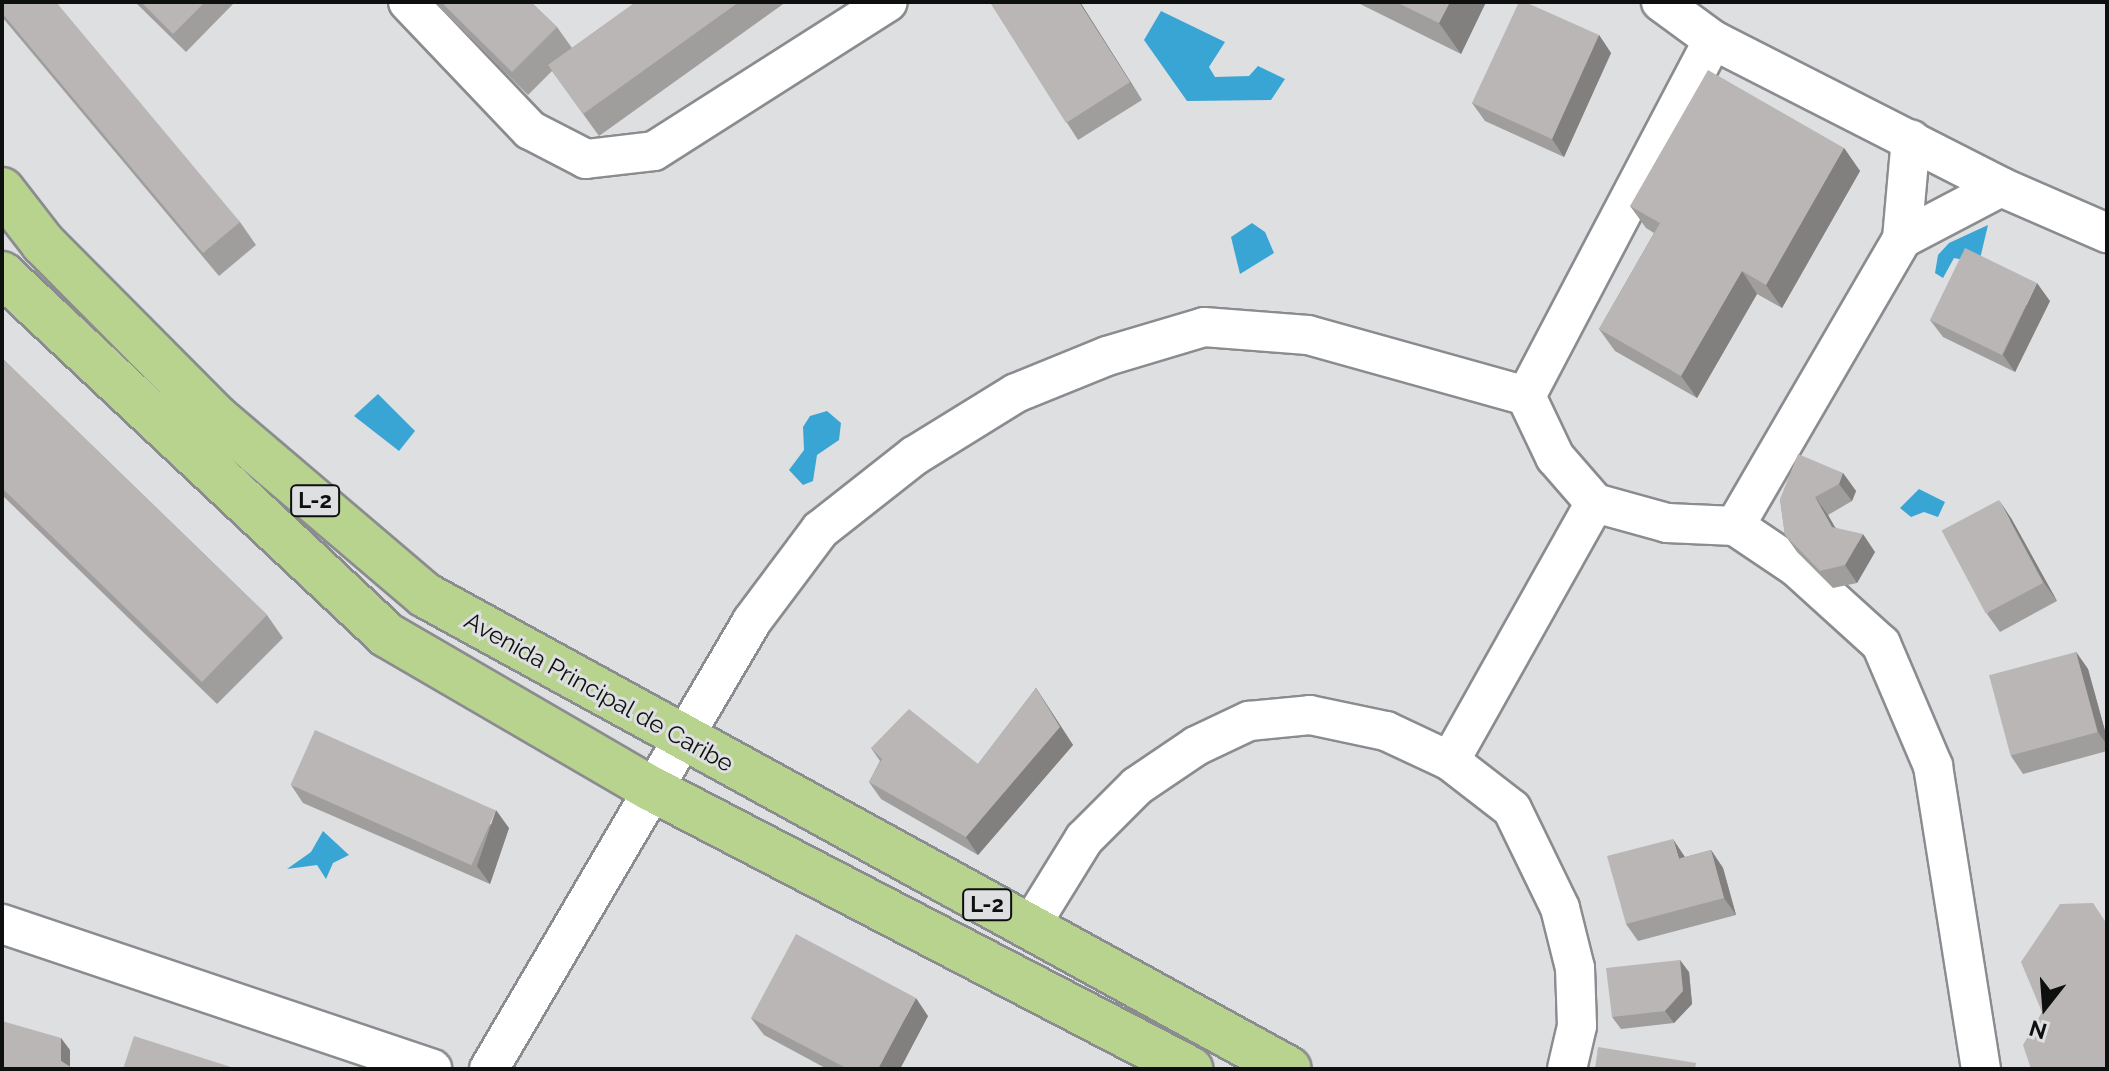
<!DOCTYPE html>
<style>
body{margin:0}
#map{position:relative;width:2109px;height:1071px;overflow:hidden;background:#dddfe1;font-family:Raleway,sans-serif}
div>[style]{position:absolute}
.water>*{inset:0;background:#39a5d4}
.roads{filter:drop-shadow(2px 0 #8b8c8f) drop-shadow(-2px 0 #8b8c8f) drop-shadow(0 2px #8b8c8f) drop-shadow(0 -2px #8b8c8f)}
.minor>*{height:38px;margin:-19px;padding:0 19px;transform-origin:19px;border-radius:19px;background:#fff}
.primary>*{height:44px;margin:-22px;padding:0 22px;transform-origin:22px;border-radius:22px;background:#b8d38e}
.wall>*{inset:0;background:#a09d9d}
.shaded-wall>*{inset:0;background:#827f7f}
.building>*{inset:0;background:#bab6b6;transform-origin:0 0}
span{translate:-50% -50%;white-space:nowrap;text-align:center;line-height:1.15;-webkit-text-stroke:6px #dddfe1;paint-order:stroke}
.shield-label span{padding:2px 6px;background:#dddfe1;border:2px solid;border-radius:6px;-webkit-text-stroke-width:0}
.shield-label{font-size:22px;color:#0e0f0f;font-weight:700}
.street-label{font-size:24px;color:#0e0f0f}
.frame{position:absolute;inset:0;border:4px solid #0e0f0f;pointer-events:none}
.north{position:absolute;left:2005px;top:967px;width:80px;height:80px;-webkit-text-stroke:6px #dddfe1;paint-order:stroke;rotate:197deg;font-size:22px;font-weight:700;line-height:32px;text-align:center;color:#0e0f0f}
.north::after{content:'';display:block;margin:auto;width:28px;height:36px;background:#0e0f0f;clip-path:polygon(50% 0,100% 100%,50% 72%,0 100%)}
</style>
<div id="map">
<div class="water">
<div style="clip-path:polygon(1161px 11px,1225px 42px,1209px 67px,1215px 77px,1249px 76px,1258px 66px,1285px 79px,1271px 100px,1187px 101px,1144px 40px)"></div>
<div style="clip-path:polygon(1252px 223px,1265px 232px,1274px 253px,1240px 274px,1231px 237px)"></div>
<div style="clip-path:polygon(1988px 225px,1979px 263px,1954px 258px,1943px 278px,1935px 273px,1938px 255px,1949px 243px)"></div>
<div style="clip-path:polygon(378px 394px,415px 431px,399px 451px,354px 416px)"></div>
<div style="clip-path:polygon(827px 411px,841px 423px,839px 440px,817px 455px,813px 481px,803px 485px,789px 470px,804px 450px,803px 427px,810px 416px)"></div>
<div style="clip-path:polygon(1919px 489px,1945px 502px,1938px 517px,1924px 512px,1911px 517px,1900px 508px)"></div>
<div style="clip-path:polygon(323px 831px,349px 855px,333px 863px,326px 879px,317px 865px,287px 869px,311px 852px)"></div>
</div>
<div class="roads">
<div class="minor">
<div style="left:408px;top:2px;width:177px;rotate:46.4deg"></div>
<div style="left:530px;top:130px;width:63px;rotate:27.4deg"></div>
<div style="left:586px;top:159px;width:68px;rotate:-6.7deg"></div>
<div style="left:654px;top:151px;width:277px;rotate:-32.5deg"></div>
<div style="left:1661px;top:2px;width:64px;rotate:36.2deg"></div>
<div style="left:1713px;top:40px;width:323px;rotate:27deg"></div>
<div style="left:2001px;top:187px;width:116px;rotate:23.5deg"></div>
<div style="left:1902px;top:239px;width:112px;rotate:-27.7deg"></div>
<div style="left:1526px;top:396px;width:402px;rotate:-62.3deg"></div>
<div style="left:1735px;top:526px;width:332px;rotate:-59.8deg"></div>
<div style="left:1902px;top:239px;width:100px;rotate:-84.9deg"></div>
<div style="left:1450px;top:761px;width:296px;rotate:-60.7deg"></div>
<div style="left:2px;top:924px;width:454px;rotate:18.6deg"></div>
<div style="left:1029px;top:928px;width:105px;rotate:-58.3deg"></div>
<div style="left:1084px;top:839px;width:75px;rotate:-45deg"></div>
<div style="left:1137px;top:786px;width:71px;rotate:-34.1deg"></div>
<div style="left:1196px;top:746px;width:59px;rotate:-25.3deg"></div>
<div style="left:1249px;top:721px;width:61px;rotate:-5.6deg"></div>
<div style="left:1310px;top:715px;width:78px;rotate:11.9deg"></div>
<div style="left:1386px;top:731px;width:71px;rotate:25.1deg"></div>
<div style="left:1450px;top:761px;width:78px;rotate:37.7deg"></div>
<div style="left:1512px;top:809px;width:110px;rotate:64.1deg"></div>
<div style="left:1560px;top:908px;width:62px;rotate:76deg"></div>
<div style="left:1575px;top:968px;width:58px;rotate:88deg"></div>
<div style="left:1577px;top:1026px;width:44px;rotate:103.1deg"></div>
<div style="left:489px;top:1069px;width:519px;rotate:-59.58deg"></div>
<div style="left:752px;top:621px;width:114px;rotate:-53.2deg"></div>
<div style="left:820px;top:530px;width:120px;rotate:-38.2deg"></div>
<div style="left:914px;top:456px;width:120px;rotate:-31.7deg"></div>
<div style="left:1016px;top:393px;width:98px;rotate:-22.1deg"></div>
<div style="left:1107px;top:356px;width:101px;rotate:-16.6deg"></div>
<div style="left:1204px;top:327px;width:104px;rotate:4.4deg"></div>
<div style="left:1308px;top:335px;width:226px;rotate:15.6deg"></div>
<div style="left:1526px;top:396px;width:68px;rotate:64.6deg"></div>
<div style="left:1555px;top:457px;width:61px;rotate:49deg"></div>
<div style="left:1595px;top:503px;width:75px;rotate:15.5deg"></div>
<div style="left:1667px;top:523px;width:68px;rotate:2.5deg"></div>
<div style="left:1735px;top:526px;width:73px;rotate:33.9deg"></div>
<div style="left:1796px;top:567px;width:115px;rotate:42.2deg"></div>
<div style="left:1881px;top:644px;width:133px;rotate:66.9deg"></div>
<div style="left:1933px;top:766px;width:307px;rotate:81deg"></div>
</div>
<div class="primary">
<div style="left:2px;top:190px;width:67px;rotate:52.3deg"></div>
<div style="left:43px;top:243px;width:247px;rotate:45.2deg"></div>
<div style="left:217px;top:418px;width:273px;rotate:40.4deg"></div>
<div style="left:425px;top:595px;width:985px;rotate:28.75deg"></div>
<div style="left:2px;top:274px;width:528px;rotate:43.16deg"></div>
<div style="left:387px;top:635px;width:306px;rotate:30.2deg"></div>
<div style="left:652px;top:789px;width:607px;rotate:27.49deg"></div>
</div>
</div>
<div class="wall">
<div style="clip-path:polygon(2px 2px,240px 222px,256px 245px,219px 276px,2px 17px)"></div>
<div style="clip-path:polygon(135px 2px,235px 2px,186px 52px)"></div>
<div style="clip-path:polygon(434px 2px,531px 2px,557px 27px,572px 48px,636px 2px,786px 2px,599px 136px,552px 71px,528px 95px)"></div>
<div style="clip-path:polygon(990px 2px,1080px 2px,1142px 100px,1078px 140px)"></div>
<div style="clip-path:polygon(1356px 2px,1486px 2px,1461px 54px)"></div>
<div style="clip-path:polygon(1599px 35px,1611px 53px,1564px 157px,1485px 121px,1472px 103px)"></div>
<div style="clip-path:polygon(1844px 148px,1860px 171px,1782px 308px,1757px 294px,1697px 398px,1615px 351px,1599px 329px,1654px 233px,1646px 228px,1630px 206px)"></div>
<div style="clip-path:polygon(2050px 301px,2015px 372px,1943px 337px,1930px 320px)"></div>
<div style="clip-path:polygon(2px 358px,267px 615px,283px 638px,217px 704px,2px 495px)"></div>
<div style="clip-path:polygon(1843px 473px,1856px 491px,1852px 501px,1828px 515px,1835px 527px,1875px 552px,1857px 583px,1833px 588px,1797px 552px,1785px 535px,1780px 499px)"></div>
<div style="clip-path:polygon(2011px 518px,2057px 601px,2000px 632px,1987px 614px)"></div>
<div style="clip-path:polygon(2076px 652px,2088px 669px,2107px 738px,2107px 751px,2023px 774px,2011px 756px)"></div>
<div style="clip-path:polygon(1036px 688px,1073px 745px,978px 855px,881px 799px,869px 782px,880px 761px,871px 748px,978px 764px)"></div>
<div style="clip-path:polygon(291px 785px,509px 828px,490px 884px,303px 803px)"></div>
<div style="clip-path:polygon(1711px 850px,1723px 868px,1736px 915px,1638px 941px,1626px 924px,1685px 857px)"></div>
<div style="clip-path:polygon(1689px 972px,1692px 1004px,1674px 1023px,1621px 1029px,1612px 1017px)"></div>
<div style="clip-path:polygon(928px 1016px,900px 1069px,827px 1069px,764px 1035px,751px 1018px)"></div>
</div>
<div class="shaded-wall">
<div style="clip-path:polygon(1079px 2px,1080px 2px,1142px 100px,1130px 82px)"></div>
<div style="clip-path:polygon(1450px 2px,1486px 2px,1461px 54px,1439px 23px)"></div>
<div style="clip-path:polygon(1599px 35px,1611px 53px,1564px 157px,1552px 139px)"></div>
<div style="clip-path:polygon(1844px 148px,1860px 171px,1782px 308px,1766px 285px)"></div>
<div style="clip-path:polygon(1742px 271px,1757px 294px,1697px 398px,1681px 376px)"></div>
<div style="clip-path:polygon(2037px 283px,2050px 301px,2015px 372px,2003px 355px)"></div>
<div style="clip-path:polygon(1843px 473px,1856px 491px,1852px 501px,1839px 484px)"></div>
<div style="clip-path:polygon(1815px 497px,1828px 515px,1844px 544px,1832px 527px)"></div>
<div style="clip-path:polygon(1999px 500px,2011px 518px,2057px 601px,2044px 583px)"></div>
<div style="clip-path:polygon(1863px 534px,1875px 552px,1857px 583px,1845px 565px)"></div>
<div style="clip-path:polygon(2076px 652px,2088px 669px,2107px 738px,2107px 745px,2098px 732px)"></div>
<div style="clip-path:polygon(1036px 688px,1073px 745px,978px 855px,966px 837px)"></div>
<div style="clip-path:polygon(496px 810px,509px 828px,490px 884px,477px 866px)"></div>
<div style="clip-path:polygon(1673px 839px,1685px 857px,1679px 859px)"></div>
<div style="clip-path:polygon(1711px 850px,1723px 868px,1736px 915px,1724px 898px)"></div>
<div style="clip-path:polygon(1680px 960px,1689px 972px,1692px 1004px,1674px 1023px,1665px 1011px)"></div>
<div style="clip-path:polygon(916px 998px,928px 1016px,900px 1069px,878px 1069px)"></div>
<div style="clip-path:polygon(61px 1038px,70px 1050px,70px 1069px,61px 1061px)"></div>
</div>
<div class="building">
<div style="clip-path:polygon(2px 2px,56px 2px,240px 222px,203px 253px,2px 13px)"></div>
<div style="clip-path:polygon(141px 2px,205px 2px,173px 34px)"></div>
<div style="clip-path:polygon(441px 2px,531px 2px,557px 27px,512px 72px)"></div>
<div style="clip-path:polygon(636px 2px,739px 2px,583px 114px,548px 65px)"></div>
<div style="clip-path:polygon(990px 2px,1079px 2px,1130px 82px,1066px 123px)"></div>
<div style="clip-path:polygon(1396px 2px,1450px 2px,1439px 23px)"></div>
<div style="clip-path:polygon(1519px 2px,1525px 2px,1599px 35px,1552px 139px,1472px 103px)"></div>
<div style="clip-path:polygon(1708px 70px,1844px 148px,1766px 285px,1742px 271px,1681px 376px,1599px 329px,1660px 223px,1630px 206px)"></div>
<div style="left:1965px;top:248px;width:80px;height:80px;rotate:26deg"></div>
<div style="clip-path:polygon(2px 358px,267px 615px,202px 682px,2px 488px)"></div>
<div style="clip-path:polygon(1798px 454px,1843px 473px,1839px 484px,1815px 497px,1832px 527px,1863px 534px,1845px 565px,1820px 571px,1785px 535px,1780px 499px)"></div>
<div style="left:1999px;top:500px;width:94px;height:65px;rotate:62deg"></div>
<div style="left:2076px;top:652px;width:83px;height:90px;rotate:75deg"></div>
<div style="clip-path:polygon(1036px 688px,1060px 727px,966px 837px,869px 782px,882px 759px,871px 748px,909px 709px,978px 764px)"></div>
<div style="left:315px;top:730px;width:198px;height:60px;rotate:24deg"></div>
<div style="clip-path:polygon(1673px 839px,1679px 859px,1711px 850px,1724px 898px,1626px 924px,1607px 856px)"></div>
<div style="clip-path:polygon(2093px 903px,2107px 924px,2107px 1069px,2031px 1069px,2023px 1045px,2042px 1012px,2021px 962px,2060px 904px)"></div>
<div style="clip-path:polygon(796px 934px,916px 998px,878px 1069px,848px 1069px,751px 1018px)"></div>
<div style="clip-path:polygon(1680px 960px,1683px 991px,1665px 1011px,1612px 1017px,1606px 968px)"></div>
<div style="clip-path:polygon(2px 1021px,61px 1038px,61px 1061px,74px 1069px,2px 1069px)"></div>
<div style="clip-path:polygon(134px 1036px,237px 1069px,123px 1069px)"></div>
<div style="clip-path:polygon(1598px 1047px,1696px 1063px,1695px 1069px,1595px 1069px)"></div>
</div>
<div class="shield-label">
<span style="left:315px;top:501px">L-2</span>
<span style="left:987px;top:905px">L-2</span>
</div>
<div class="street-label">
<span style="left:599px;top:692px;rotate:29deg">Avenida Principal de Caribe</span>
</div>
<div class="frame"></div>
<div class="north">N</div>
</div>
